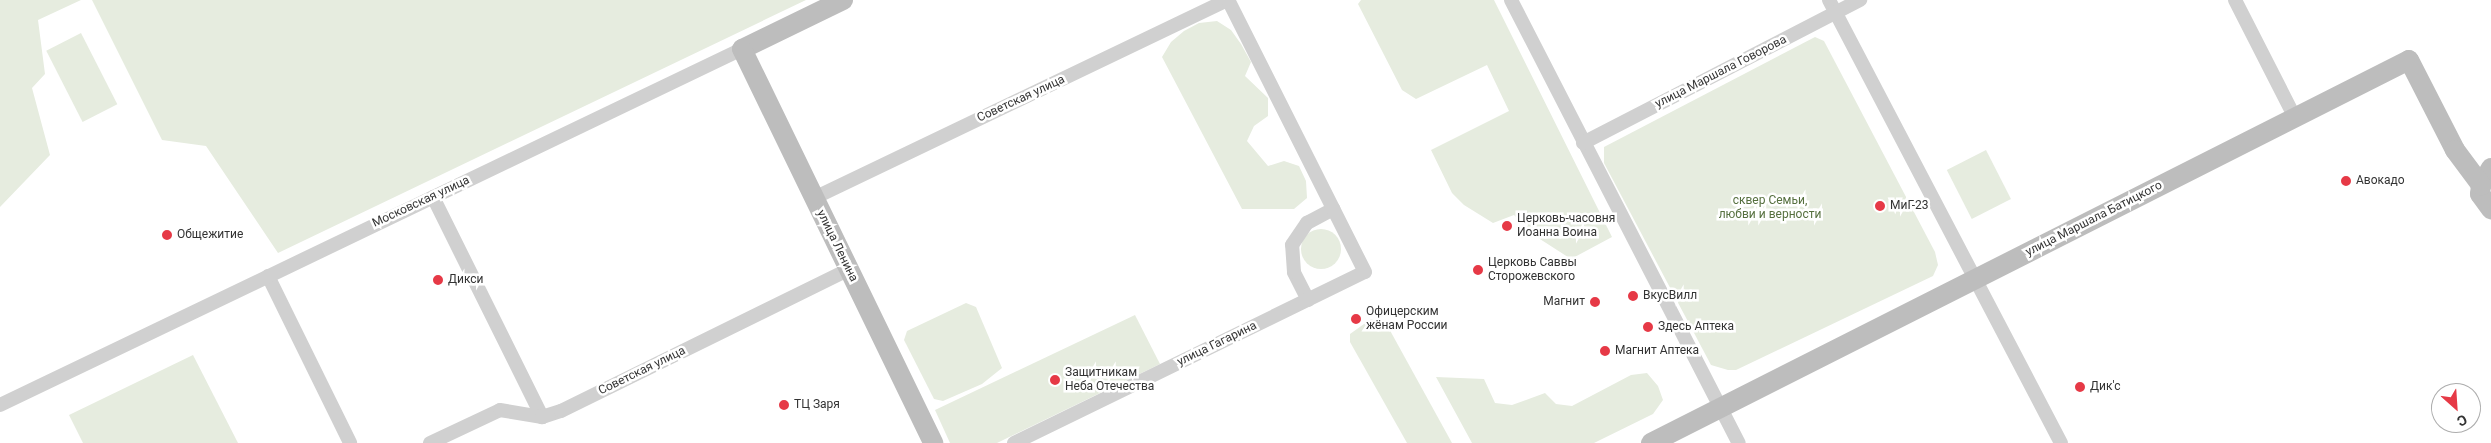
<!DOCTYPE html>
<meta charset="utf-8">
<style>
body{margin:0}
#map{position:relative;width:2491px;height:443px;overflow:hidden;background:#fff;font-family:Roboto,sans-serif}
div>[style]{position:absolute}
.green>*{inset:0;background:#e6ecdf;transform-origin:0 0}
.round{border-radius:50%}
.street>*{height:14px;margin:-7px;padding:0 7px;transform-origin:7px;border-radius:7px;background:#d0d0d0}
.secondary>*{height:20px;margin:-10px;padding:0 10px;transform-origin:10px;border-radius:10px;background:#bdbdbd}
.dots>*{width:14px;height:14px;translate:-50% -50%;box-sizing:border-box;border:2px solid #fff;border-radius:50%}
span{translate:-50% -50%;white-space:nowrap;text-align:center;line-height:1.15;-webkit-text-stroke:5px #fff;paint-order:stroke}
.street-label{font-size:12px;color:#333}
.poi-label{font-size:12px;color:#333}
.left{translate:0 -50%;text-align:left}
.right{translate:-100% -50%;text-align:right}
.park-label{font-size:12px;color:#56703f}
.north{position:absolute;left:2431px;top:383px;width:50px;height:50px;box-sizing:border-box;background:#fff;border:1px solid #adadad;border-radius:50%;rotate:154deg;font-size:14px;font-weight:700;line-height:20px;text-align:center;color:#333}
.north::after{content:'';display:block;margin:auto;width:18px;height:22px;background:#e63946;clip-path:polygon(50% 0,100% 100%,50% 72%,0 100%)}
</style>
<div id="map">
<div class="green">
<div style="clip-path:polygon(0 0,81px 0,38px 20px,45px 74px,32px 88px,50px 155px,0 207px)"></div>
<div style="clip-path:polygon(92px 0,806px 0,278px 253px,206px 146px,162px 140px)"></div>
<div style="clip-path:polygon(1361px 0,1494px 0,1612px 237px,1571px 259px,1529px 232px,1514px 215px,1493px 223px,1464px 205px,1452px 193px,1431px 150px,1509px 111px,1487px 65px,1416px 99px,1402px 90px,1358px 4px)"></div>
<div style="clip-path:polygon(1217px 21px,1231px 30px,1241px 44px,1251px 62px,1245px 76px,1268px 98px,1268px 116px,1254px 126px,1247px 141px,1268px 166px,1284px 161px,1299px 166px,1306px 181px,1307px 198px,1294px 209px,1242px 209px,1162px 57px,1171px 42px,1184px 31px,1199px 23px)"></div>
<div style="left:81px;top:33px;width:80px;height:39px;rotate:63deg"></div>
<div style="clip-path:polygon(1815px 37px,1824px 41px,1935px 252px,1938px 265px,1933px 276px,1736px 370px,1728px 370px,1711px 365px,1604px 163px,1604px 147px)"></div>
<div style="left:1986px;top:150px;width:55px;height:44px;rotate:63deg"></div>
<div class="round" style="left:1301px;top:229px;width:40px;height:40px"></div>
<div style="clip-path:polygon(966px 303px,976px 307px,1002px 368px,982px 384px,943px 401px,934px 399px,904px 340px,907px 331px)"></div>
<div style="clip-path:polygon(1135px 315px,1160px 364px,997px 443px,950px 443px,935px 410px)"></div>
<div style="clip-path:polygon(1371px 319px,1387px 325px,1452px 443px,1407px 443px,1350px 342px,1350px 334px)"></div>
<div style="clip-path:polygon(193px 355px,238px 443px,83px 443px,69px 415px)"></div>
<div style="clip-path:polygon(1647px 373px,1658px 386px,1663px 400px,1653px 414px,1594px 443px,1472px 443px,1436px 377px,1484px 379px,1495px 403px,1512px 405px,1545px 393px,1556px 404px,1572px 406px,1631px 375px)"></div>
</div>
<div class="street">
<div style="left:1511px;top:0;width:498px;rotate:62.8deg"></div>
<div style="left:1829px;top:0;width:500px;rotate:62.36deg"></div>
<div style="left:2235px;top:0;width:130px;rotate:63deg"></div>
<div style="left:1583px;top:143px;width:312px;rotate:-27.3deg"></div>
<div style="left:433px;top:197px;width:246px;rotate:63.6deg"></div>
<div style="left:814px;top:198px;width:459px;rotate:-25.6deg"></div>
<div style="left:268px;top:276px;width:186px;rotate:63.8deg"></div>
<div style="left:1308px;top:300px;width:31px;rotate:-117deg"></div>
<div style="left:1294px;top:272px;width:27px;rotate:-94deg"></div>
<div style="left:1292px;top:245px;width:27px;rotate:-56deg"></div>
<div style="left:1307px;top:223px;width:30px;rotate:-28deg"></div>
<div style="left:0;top:405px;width:823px;rotate:-25.63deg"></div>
<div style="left:430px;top:443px;width:77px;rotate:-25.2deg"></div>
<div style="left:500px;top:410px;width:43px;rotate:9.5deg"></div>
<div style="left:542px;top:417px;width:20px;rotate:-18deg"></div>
<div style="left:561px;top:411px;width:320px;rotate:-26.2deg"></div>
<div style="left:1014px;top:443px;width:390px;rotate:-26deg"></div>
<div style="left:1365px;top:272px;width:305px;rotate:-116.7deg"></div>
</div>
<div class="secondary">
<div style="left:843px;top:0;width:112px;rotate:154.1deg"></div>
<div style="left:742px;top:49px;width:438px;rotate:64.1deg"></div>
<div style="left:2491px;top:168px;width:20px;rotate:120deg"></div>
<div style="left:2481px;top:185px;width:9px;rotate:96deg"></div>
<div style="left:2480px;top:194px;width:19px;rotate:54deg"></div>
<div style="left:1651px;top:443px;width:849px;rotate:-26.81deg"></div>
<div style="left:2409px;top:60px;width:101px;rotate:62.9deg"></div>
<div style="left:2455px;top:150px;width:44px;rotate:53.4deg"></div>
</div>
<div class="dots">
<div style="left:2346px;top:181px;background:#e63946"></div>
<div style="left:1880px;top:206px;background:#e63946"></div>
<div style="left:1507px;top:226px;background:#e63946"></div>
<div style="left:167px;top:235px;background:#e63946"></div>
<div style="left:1478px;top:270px;background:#e63946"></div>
<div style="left:438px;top:280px;background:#e63946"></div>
<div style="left:1633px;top:296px;background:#e63946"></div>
<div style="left:1595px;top:302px;background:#e63946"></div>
<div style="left:1356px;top:319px;background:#e63946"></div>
<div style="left:1648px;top:327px;background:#e63946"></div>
<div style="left:1605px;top:351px;background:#e63946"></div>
<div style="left:1055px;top:380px;background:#e63946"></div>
<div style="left:2080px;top:387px;background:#e63946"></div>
<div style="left:784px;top:405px;background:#e63946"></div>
</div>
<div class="street-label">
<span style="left:1721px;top:72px;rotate:-27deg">улица Маршала Говорова</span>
<span style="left:1021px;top:99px;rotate:-25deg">Советская улица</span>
<span style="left:421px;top:202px;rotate:-25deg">Московская улица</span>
<span style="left:2094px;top:219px;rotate:-27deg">улица Маршала Батицкого</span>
<span style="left:837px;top:246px;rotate:64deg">улица Ленина</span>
<span style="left:1217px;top:344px;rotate:-26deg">улица Гагарина</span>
<span style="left:642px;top:371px;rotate:-26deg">Советская улица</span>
</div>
<div class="poi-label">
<span class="left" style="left:2356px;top:181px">Авокадо</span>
<span class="left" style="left:1890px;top:206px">МиГ-23</span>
<span class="left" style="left:1517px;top:226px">Церковь-часовня<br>Иоанна Воина</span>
<span class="left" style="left:177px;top:235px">Общежитие</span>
<span class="left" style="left:1488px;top:270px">Церковь Саввы<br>Сторожевского</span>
<span class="left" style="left:448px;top:280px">Дикси</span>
<span class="left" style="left:1643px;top:296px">ВкусВилл</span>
<span class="right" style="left:1585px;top:302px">Магнит</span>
<span class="left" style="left:1366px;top:319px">Офицерским<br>жёнам России</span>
<span class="left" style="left:1658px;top:327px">Здесь Аптека</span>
<span class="left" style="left:1615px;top:351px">Магнит Аптека</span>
<span class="left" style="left:1065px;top:380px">Защитникам<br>Неба Отечества</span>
<span class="left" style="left:2090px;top:387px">Дик'с</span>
<span class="left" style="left:794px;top:405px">ТЦ Заря</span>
</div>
<div class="park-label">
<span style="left:1770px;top:208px">сквер Семьи,<br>любви и верности</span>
</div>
<div class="north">С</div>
</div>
